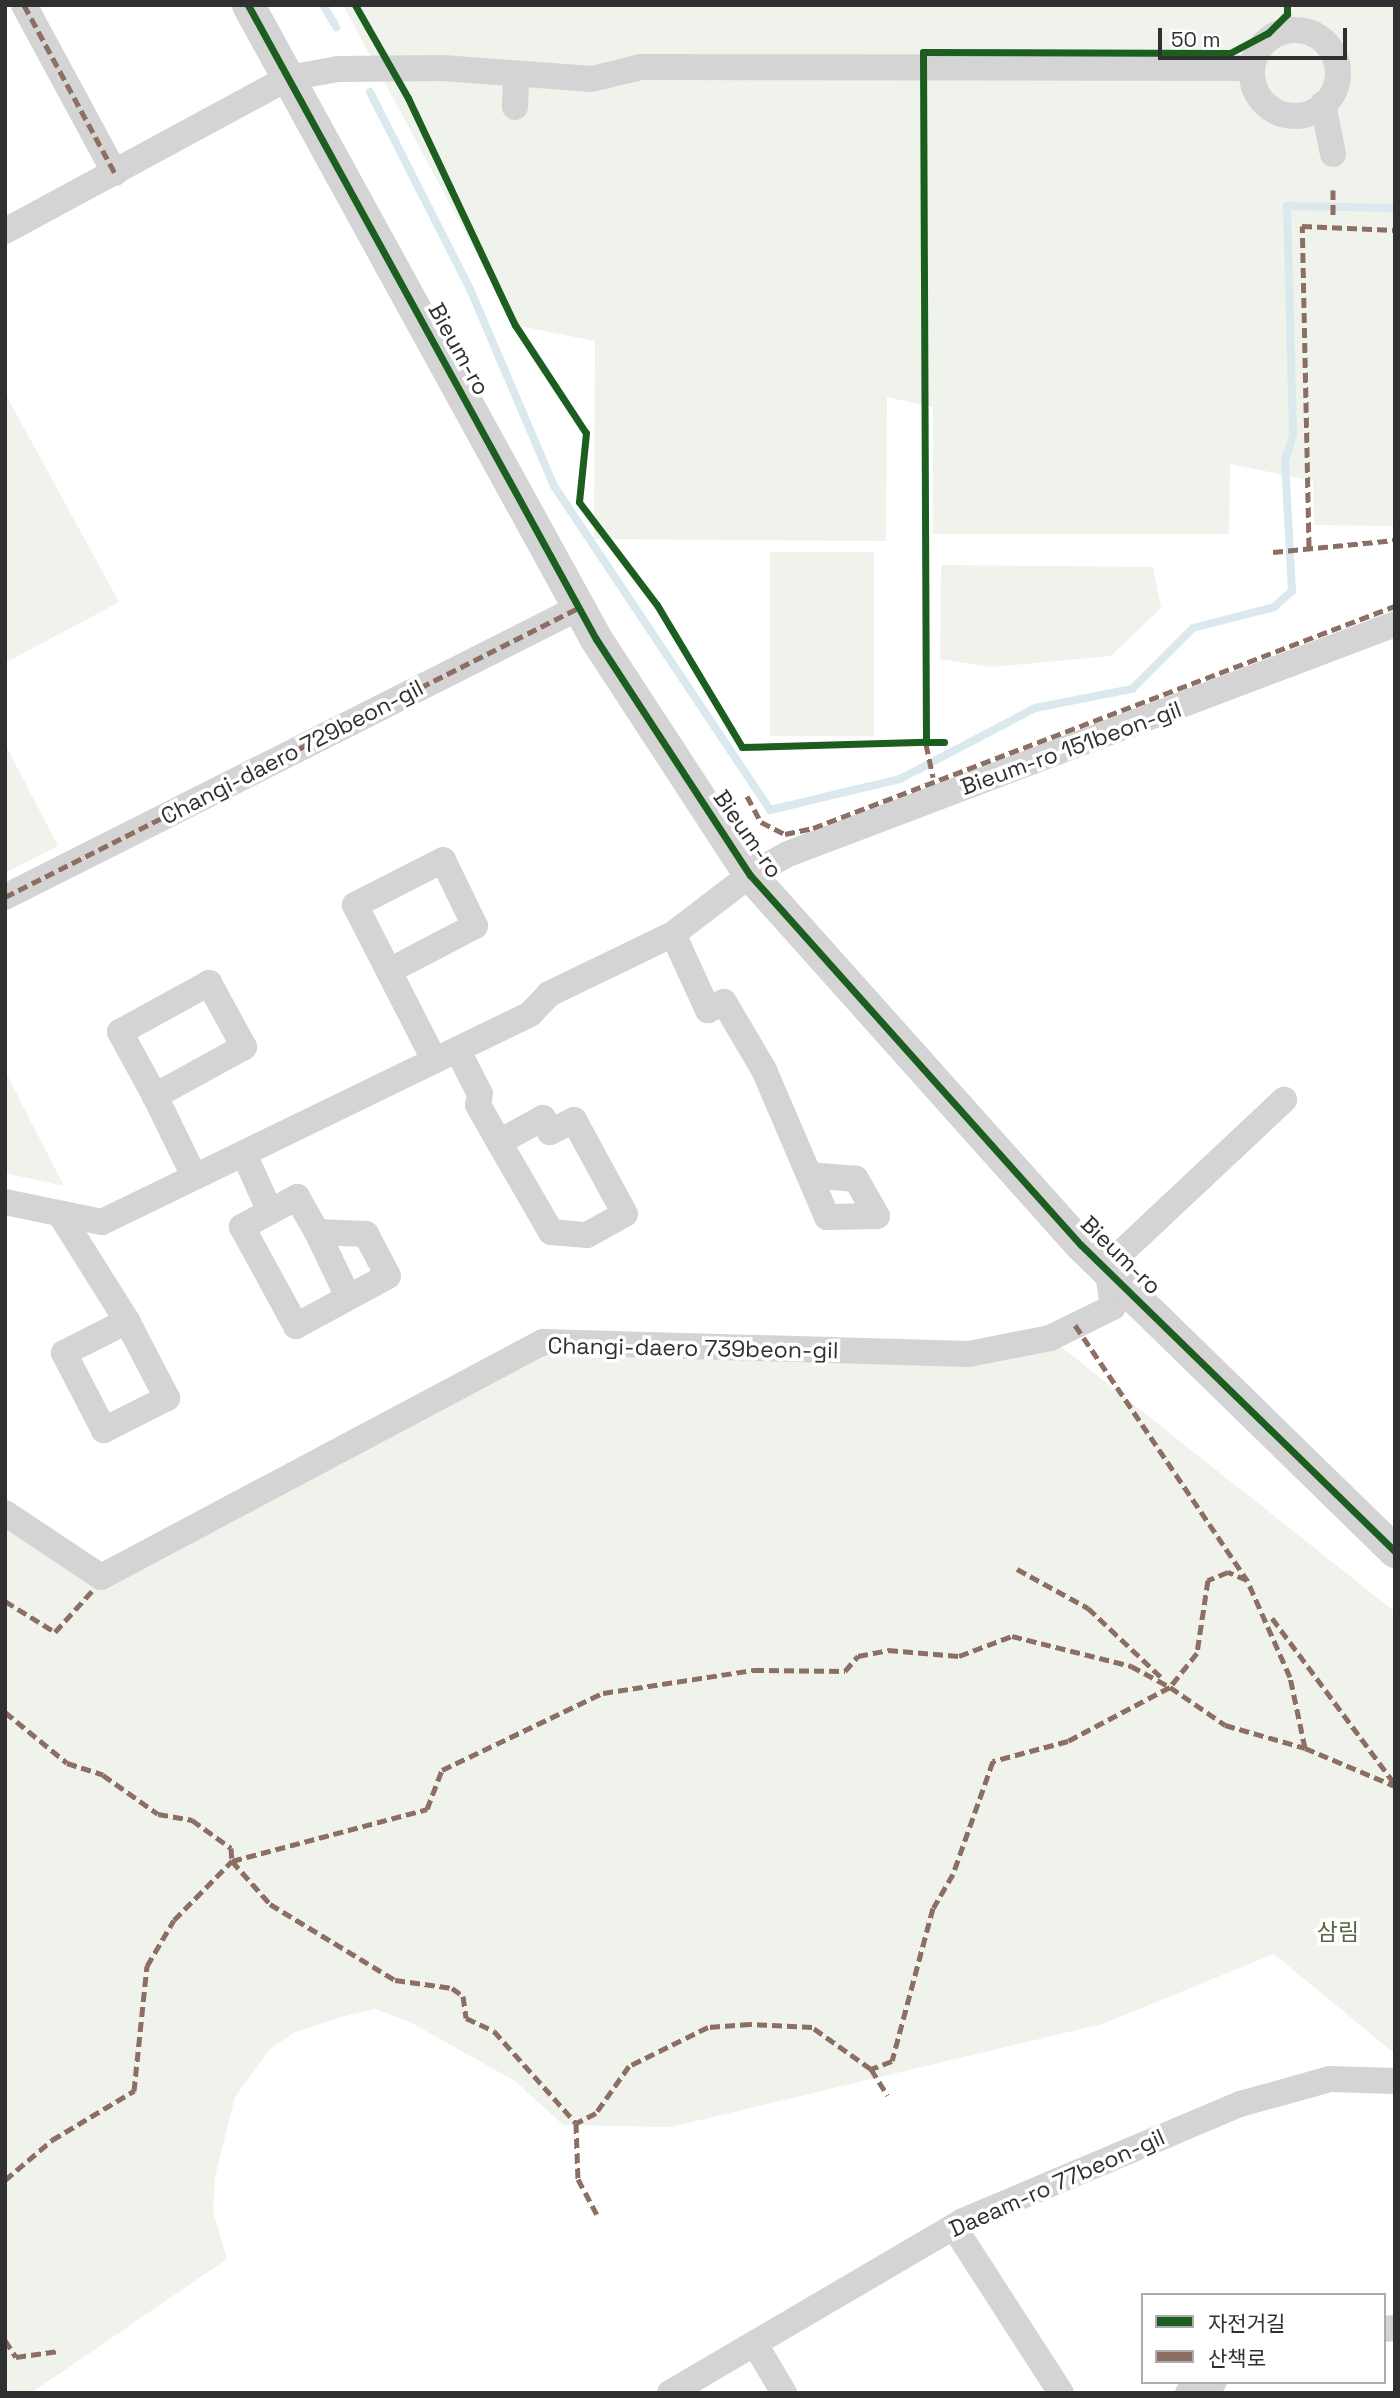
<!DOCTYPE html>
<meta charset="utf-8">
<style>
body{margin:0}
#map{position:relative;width:1400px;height:2398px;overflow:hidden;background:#fff;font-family:"Space Grotesk","Noto Sans KR",sans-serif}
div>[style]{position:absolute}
.green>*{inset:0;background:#f0f2ec;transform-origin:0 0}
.stream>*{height:8px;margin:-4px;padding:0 4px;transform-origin:4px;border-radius:4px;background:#dbe9ee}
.minor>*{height:26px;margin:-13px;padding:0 13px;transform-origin:13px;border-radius:13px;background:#d4d4d4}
.minor>.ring{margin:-13px;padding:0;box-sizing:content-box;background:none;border:26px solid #d4d4d4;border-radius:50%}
.tertiary>*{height:33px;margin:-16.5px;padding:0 16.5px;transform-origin:16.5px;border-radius:16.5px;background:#d4d4d4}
.quiet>*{height:5px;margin-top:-2.5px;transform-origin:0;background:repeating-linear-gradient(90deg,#8d6e63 0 10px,transparent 0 15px)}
.cycleway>*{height:7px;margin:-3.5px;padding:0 3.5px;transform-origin:3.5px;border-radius:3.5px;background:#1b5e20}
span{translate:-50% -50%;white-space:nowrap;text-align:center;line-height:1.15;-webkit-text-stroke:7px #fff;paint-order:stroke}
.street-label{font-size:23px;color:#303030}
.park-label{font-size:23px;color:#576741}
.frame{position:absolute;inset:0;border:7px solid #303030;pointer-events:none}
.legend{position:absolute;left:1141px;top:2293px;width:245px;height:91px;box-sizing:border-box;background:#fff;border:2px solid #acacac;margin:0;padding:9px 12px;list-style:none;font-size:21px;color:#303030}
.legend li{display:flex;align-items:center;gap:14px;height:35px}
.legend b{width:35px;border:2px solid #acacac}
.scale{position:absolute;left:1158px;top:28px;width:189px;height:32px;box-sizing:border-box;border:4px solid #303030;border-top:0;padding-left:9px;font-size:21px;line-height:24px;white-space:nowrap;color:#303030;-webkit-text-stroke:5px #fff;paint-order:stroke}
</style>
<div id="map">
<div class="green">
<div style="clip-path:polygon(343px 5px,1395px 5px,1395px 526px,1314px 525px,1313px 481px,1230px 464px,1229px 534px,933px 534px,933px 407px,887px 397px,886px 541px,594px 539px,595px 341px,515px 325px)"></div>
<div style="clip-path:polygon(5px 393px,119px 602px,5px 663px)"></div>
<div style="left:770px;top:552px;width:104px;height:184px"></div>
<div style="clip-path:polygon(941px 565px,1153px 567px,1161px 608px,1111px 656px,990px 667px,940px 659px)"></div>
<div style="clip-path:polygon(5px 744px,58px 846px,5px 873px)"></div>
<div style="clip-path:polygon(5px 1071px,64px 1186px,5px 1173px)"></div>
<div style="clip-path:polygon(1050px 1338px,1395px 1612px,1395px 2054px,1274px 1954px,1102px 2024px,671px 2127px,563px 2125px,515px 2081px,408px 2021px,375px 2009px,344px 2016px,293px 2033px,270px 2049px,235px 2097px,215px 2177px,213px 2211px,227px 2259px,31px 2393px,5px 2393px,5px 1513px,102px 1577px,543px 1342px,968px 1354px)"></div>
</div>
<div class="stream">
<div style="left:323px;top:5px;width:26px;rotate:59deg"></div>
<div style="left:370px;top:92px;width:221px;rotate:63.1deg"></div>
<div style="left:470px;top:289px;width:214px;rotate:66.9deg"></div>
<div style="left:554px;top:486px;width:389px;rotate:56.3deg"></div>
<div style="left:770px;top:810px;width:134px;rotate:-13.4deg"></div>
<div style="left:900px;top:779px;width:153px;rotate:-27.7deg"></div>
<div style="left:1035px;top:708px;width:99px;rotate:-11.1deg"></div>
<div style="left:1132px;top:689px;width:86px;rotate:-45deg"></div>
<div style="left:1193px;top:628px;width:84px;rotate:-14.5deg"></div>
<div style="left:1274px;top:607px;width:24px;rotate:-42deg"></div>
<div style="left:1292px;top:591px;width:130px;rotate:-93.1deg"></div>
<div style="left:1285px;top:461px;width:28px;rotate:-73deg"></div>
<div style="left:1293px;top:434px;width:228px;rotate:-91.5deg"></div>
<div style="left:1287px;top:206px;width:108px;rotate:1.1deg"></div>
</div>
<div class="minor">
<div style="left:24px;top:5px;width:191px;rotate:61.6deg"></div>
<div class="ring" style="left:1252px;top:30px;width:60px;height:60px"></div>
<div style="left:1323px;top:104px;width:51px;rotate:78.7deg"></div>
<div style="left:515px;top:107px;width:31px;rotate:-88deg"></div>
<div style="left:5px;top:231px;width:322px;rotate:-28.4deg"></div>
<div style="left:288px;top:78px;width:51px;rotate:-10.2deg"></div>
<div style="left:338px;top:69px;width:105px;rotate:-0.5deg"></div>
<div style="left:443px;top:68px;width:149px;rotate:4.2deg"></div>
<div style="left:592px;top:79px;width:50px;rotate:-13.8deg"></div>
<div style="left:641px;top:67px;width:609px;rotate:0.09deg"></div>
<div style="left:5px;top:897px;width:642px;rotate:-26.76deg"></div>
<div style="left:673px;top:934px;width:84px;rotate:65.3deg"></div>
<div style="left:708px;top:1010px;width:18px;rotate:-27deg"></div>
<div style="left:724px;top:1002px;width:79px;rotate:59.5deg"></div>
<div style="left:764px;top:1070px;width:160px;rotate:66.8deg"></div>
<div style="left:827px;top:1217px;width:50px;rotate:-1.1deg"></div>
<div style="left:877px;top:1216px;width:43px;rotate:-119.6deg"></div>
<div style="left:856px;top:1179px;width:47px;rotate:-175.1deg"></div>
<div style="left:389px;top:971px;width:97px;rotate:-27.6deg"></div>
<div style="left:475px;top:926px;width:73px;rotate:-115.9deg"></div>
<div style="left:443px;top:860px;width:99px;rotate:152.9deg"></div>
<div style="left:355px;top:905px;width:175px;rotate:62.9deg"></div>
<div style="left:209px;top:983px;width:73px;rotate:61.3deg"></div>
<div style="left:244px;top:1047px;width:102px;rotate:151.2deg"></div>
<div style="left:155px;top:1096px;width:73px;rotate:-118.7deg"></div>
<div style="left:120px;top:1032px;width:102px;rotate:-28.8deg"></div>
<div style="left:458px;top:1051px;width:48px;rotate:62.9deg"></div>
<div style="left:480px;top:1094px;width:11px;rotate:100deg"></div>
<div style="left:478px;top:1105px;width:43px;rotate:60.4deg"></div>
<div style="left:499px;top:1142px;width:104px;rotate:60deg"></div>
<div style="left:551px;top:1232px;width:36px;rotate:5deg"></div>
<div style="left:587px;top:1235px;width:43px;rotate:-28.9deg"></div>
<div style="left:625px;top:1214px;width:107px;rotate:-118.5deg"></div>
<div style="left:574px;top:1120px;width:27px;rotate:153deg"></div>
<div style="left:550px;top:1132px;width:16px;rotate:-117deg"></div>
<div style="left:543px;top:1118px;width:50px;rotate:151.4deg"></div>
<div style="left:155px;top:1096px;width:89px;rotate:64deg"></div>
<div style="left:245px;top:1156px;width:61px;rotate:65.9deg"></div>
<div style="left:297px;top:1197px;width:40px;rotate:60.3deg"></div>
<div style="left:317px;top:1232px;width:49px;rotate:2.3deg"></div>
<div style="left:366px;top:1234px;width:47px;rotate:62.4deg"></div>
<div style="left:388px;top:1276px;width:105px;rotate:151.5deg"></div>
<div style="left:296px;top:1326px;width:113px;rotate:-118.6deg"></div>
<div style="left:242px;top:1227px;width:63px;rotate:-28.6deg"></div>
<div style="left:5px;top:1202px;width:99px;rotate:11.7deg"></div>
<div style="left:102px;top:1222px;width:476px;rotate:-25.9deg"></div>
<div style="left:530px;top:1014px;width:28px;rotate:-46deg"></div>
<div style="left:549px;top:994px;width:138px;rotate:-25.8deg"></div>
<div style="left:673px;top:934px;width:97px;rotate:-37.5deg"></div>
<div style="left:750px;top:875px;width:43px;rotate:-28.9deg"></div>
<div style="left:788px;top:854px;width:649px;rotate:-20.75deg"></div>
<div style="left:60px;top:1214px;width:126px;rotate:57.9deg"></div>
<div style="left:127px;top:1321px;width:87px;rotate:62.5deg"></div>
<div style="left:167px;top:1398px;width:71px;rotate:153.1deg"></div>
<div style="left:104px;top:1430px;width:87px;rotate:-117.5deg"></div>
<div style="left:64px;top:1353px;width:71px;rotate:-26.9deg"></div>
<div style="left:317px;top:1232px;width:72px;rotate:64.5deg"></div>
<div style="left:5px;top:1513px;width:115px;rotate:33.7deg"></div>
<div style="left:101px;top:1577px;width:501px;rotate:-28deg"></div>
<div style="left:543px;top:1342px;width:426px;rotate:1.6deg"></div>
<div style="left:969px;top:1354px;width:83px;rotate:-11.2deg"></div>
<div style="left:1050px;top:1338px;width:70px;rotate:-26.2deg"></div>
<div style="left:1113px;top:1307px;width:41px;rotate:-98.3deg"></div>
<div style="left:1107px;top:1266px;width:243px;rotate:-43.2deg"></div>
<div style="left:954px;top:2227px;width:197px;rotate:57.2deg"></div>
<div style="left:1384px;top:2329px;width:11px;rotate:-5deg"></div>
<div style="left:755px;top:2344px;width:57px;rotate:59.4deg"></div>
<div style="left:670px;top:2393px;width:340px;rotate:-30.4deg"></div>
<div style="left:963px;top:2221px;width:301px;rotate:-22.9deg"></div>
<div style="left:1240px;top:2104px;width:93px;rotate:-15.5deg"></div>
<div style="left:1330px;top:2079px;width:65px;rotate:1.8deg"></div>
<div style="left:1188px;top:2393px;width:28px;rotate:-23deg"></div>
</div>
<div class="tertiary">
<div style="left:248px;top:5px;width:723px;rotate:61.24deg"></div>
<div style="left:596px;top:639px;width:282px;rotate:56.9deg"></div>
<div style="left:750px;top:875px;width:496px;rotate:48.2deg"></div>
<div style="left:1081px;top:1245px;width:438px;rotate:44.3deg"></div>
</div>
<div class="quiet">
<div style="left:24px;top:5px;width:191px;rotate:61.6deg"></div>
<div style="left:1333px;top:190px;width:27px;rotate:90deg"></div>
<div style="left:1309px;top:547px;width:321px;rotate:-91.2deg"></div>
<div style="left:1302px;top:226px;width:93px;rotate:2.5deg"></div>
<div style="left:1273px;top:552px;width:123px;rotate:-5.6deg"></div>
<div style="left:926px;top:744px;width:34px;rotate:78deg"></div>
<div style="left:747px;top:796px;width:30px;rotate:62deg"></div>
<div style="left:761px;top:822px;width:27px;rotate:27deg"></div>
<div style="left:785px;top:834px;width:29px;rotate:-12deg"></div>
<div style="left:813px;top:828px;width:623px;rotate:-20.88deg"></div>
<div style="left:5px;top:897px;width:642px;rotate:-26.76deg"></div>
<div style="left:1075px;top:1325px;width:308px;rotate:56deg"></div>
<div style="left:1017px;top:1569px;width:81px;rotate:28.8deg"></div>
<div style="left:1088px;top:1608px;width:103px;rotate:43.4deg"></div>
<div style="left:5px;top:1601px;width:59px;rotate:31.8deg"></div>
<div style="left:55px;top:1632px;width:55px;rotate:-47.9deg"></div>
<div style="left:1272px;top:1618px;width:207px;rotate:53.5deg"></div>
<div style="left:5px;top:1712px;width:80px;rotate:39.4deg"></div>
<div style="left:67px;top:1763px;width:38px;rotate:18deg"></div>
<div style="left:103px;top:1775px;width:67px;rotate:35.3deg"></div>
<div style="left:158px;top:1814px;width:35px;rotate:10deg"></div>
<div style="left:192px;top:1820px;width:48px;rotate:35.7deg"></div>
<div style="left:231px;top:1848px;width:13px;rotate:86deg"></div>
<div style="left:232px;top:1861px;width:57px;rotate:48.5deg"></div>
<div style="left:270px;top:1904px;width:146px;rotate:31.3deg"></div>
<div style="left:395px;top:1980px;width:58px;rotate:8deg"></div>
<div style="left:452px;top:1988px;width:14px;rotate:36deg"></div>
<div style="left:463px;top:1996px;width:22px;rotate:82deg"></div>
<div style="left:466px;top:2018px;width:31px;rotate:25deg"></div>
<div style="left:494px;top:2031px;width:123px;rotate:48.3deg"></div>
<div style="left:1305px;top:1748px;width:98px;rotate:22.9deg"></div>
<div style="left:871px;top:2069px;width:31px;rotate:58deg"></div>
<div style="left:5px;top:2180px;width:62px;rotate:-40.4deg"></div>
<div style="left:52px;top:2140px;width:96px;rotate:-30.9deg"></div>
<div style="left:134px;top:2091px;width:126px;rotate:-84.1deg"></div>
<div style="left:147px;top:1966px;width:53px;rotate:-59.6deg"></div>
<div style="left:174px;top:1920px;width:83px;rotate:-45.5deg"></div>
<div style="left:232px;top:1861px;width:202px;rotate:-14.9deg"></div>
<div style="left:427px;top:1809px;width:42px;rotate:-69deg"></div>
<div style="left:442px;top:1770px;width:178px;rotate:-25.6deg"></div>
<div style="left:603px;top:1693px;width:153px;rotate:-8.7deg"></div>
<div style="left:754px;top:1670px;width:91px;rotate:0.6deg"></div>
<div style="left:845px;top:1671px;width:20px;rotate:-49deg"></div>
<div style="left:858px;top:1656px;width:31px;rotate:-11deg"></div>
<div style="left:888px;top:1650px;width:71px;rotate:4.8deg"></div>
<div style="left:959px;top:1656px;width:57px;rotate:-20.7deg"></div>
<div style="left:1012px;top:1636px;width:123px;rotate:14.1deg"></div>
<div style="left:1131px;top:1666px;width:44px;rotate:28.3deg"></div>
<div style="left:1170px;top:1687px;width:67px;rotate:34.6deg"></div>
<div style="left:1225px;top:1725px;width:83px;rotate:16deg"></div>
<div style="left:1305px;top:1748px;width:73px;rotate:-101.9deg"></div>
<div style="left:1290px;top:1677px;width:106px;rotate:-113.9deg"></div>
<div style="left:1247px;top:1580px;width:21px;rotate:-157deg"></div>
<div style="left:1228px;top:1572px;width:22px;rotate:158deg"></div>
<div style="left:1208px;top:1580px;width:74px;rotate:98.6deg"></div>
<div style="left:1197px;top:1653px;width:43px;rotate:128.5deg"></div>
<div style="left:1170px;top:1687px;width:115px;rotate:152.1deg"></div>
<div style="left:1068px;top:1741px;width:78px;rotate:165.1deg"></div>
<div style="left:993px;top:1761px;width:120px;rotate:109.5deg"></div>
<div style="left:953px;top:1874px;width:39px;rotate:120deg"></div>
<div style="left:933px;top:1908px;width:158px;rotate:105deg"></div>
<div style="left:892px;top:2061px;width:22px;rotate:159deg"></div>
<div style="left:871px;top:2069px;width:72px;rotate:-144.6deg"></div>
<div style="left:812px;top:2027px;width:62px;rotate:-177.2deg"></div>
<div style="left:750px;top:2024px;width:42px;rotate:175.9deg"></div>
<div style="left:708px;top:2027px;width:88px;rotate:153.7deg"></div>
<div style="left:629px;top:2066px;width:57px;rotate:125.1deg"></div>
<div style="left:596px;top:2113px;width:22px;rotate:153deg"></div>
<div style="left:576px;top:2123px;width:56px;rotate:88deg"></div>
<div style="left:578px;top:2179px;width:40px;rotate:62deg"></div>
<div style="left:5px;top:2340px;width:20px;rotate:57deg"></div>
<div style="left:16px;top:2357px;width:43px;rotate:-7.9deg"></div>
</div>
<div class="cycleway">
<div style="left:248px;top:5px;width:723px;rotate:61.24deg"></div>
<div style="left:596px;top:639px;width:282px;rotate:56.9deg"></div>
<div style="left:750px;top:875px;width:496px;rotate:48.2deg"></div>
<div style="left:1081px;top:1245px;width:438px;rotate:44.3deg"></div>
<div style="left:355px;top:5px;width:107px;rotate:60.3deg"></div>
<div style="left:408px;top:98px;width:251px;rotate:64.8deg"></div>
<div style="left:515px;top:325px;width:129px;rotate:56.7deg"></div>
<div style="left:586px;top:433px;width:69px;rotate:95.8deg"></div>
<div style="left:579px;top:502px;width:129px;rotate:52.9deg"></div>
<div style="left:657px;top:605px;width:165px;rotate:59.1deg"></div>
<div style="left:742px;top:747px;width:184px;rotate:-1.6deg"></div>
<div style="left:944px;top:742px;width:18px;rotate:180deg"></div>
<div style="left:926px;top:742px;width:690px;rotate:-90.25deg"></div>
<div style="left:923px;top:52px;width:307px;rotate:0.2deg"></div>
<div style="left:1230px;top:53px;width:43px;rotate:-27.8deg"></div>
<div style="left:1268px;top:33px;width:27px;rotate:-45deg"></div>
<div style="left:1287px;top:14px;width:9px;rotate:-90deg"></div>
</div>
<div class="street-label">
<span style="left:459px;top:349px;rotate:61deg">Bieum-ro</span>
<span style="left:1071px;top:748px;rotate:-20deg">Bieum-ro 151beon-gil</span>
<span style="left:292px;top:752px;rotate:-27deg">Changi-daero 729beon-gil</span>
<span style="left:748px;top:834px;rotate:55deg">Bieum-ro</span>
<span style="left:1121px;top:1255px;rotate:44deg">Bieum-ro</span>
<span style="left:693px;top:1348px;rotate:1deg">Changi-daero 739beon-gil</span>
<span style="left:1057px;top:2183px;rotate:-24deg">Daeam-ro 77beon-gil</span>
</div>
<div class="park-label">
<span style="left:1338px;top:1932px">삼림</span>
</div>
<div class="frame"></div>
<ul class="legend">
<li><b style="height:9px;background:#1b5e20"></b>자전거길</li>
<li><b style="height:9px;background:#8d6e63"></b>산책로</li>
</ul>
<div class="scale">50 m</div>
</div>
